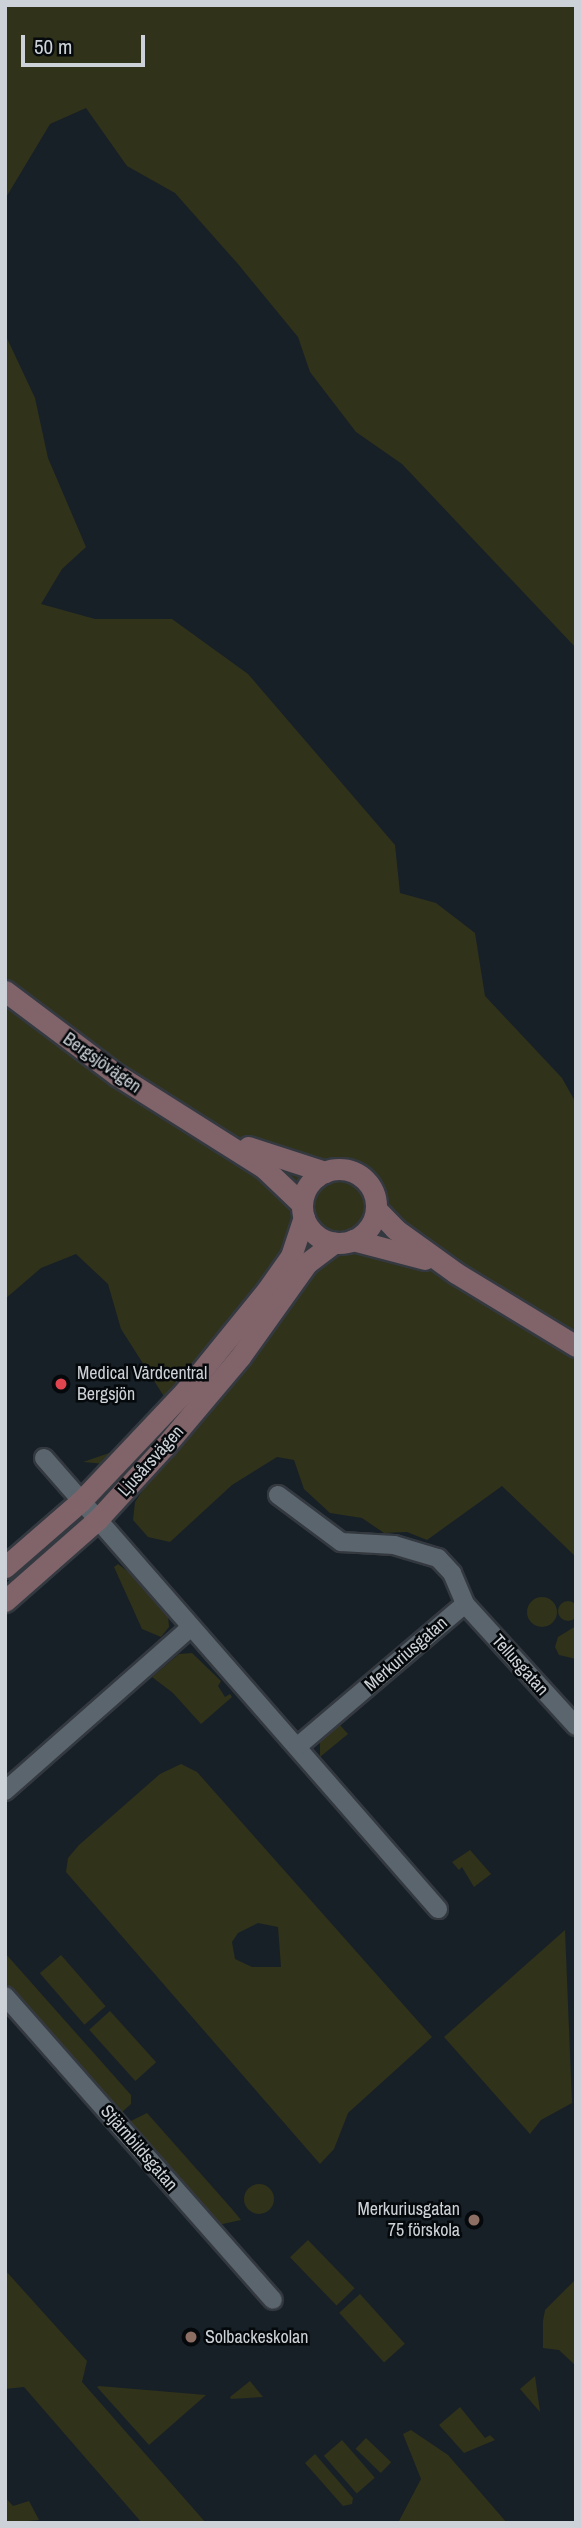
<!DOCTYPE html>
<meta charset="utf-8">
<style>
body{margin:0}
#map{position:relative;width:581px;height:2528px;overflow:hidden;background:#172027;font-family:"Archivo Narrow",sans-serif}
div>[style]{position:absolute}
.green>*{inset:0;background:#30321a;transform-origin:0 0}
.round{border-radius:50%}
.roads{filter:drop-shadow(2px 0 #343940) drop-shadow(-2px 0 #343940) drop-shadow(0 2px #343940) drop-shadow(0 -2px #343940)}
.minor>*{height:18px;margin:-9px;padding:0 9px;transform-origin:9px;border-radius:9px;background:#5b656d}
.secondary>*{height:21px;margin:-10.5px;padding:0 10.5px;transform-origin:10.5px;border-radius:10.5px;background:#81646a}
.secondary>.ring{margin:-10.5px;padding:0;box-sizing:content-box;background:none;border:21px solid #81646a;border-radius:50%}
.dots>*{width:19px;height:19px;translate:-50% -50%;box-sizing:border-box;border:4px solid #06090c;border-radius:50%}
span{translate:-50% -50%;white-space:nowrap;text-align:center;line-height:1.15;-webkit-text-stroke:5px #06090c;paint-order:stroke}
.street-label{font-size:18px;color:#ccd2d7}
.poi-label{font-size:18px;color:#ccd2d7}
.left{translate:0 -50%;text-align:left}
.right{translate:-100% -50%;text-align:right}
.frame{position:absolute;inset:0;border:7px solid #ccd2d7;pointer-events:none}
.scale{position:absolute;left:21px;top:35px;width:124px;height:32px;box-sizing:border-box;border:4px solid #ccd2d7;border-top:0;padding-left:9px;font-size:21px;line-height:24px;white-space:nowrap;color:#ccd2d7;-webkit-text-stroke:5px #06090c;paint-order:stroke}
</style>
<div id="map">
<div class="green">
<div style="clip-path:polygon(5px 5px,576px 5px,576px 648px,402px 464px,356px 432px,310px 372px,298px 337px,238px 264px,175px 193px,127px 166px,86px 108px,50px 124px,5px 199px)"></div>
<div style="clip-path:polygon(5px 334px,35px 398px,48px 458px,86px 547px,62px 569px,41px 604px,95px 619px,172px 619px,248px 674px,395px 845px,400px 893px,436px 903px,475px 933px,485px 996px,562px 1078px,576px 1103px,576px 1557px,502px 1486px,427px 1540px,407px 1532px,384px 1533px,362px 1518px,330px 1513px,304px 1489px,294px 1460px,277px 1457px,232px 1485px,170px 1542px,148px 1537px,133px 1520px,135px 1502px,183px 1430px,167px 1402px,105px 1464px,83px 1462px,115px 1451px,165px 1398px,121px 1329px,108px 1284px,76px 1254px,41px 1268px,5px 1299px)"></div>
<div style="clip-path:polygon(118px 1564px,135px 1577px,168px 1616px,169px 1627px,161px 1637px,142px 1629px,114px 1567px)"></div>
<div class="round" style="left:527px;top:1597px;width:30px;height:30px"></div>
<div class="round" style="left:558px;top:1601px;width:20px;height:20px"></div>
<div style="clip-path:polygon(576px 1626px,576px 1659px,559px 1655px,555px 1647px,558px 1637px)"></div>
<div style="clip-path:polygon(192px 1653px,221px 1681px,218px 1686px,225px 1697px,230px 1694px,232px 1697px,201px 1724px,173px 1693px,152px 1677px,179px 1654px)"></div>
<div style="clip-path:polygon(339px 1724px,348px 1734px,320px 1757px,320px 1741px)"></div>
<div style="clip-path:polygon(evenodd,181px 1764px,197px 1772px,432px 2037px,348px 2113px,334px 2149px,320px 2164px,66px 1872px,68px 1858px,79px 1845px,160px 1774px,181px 1764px,258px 1923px,278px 1927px,281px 1967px,252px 1967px,235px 1959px,232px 1942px,238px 1933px,258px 1923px)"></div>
<div style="clip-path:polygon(470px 1850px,491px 1874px,474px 1887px,462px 1867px,459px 1870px,452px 1862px)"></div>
<div style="clip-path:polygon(565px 1930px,572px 2103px,541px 2120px,530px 2134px,444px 2037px)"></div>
<div style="clip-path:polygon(5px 1953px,131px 2095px,131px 2104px,122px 2112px,5px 1985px)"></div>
<div style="left:61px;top:1955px;width:68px;height:28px;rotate:49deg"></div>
<div style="left:110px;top:2011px;width:69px;height:28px;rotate:48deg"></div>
<div style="clip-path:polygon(147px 2113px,232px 2209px,241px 2220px,218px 2225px,132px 2128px,131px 2121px)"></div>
<div class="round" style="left:244px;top:2184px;width:30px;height:30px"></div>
<div style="left:308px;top:2240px;width:67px;height:25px;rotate:46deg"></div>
<div style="clip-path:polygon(5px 2270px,87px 2361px,82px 2382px,206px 2523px,142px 2523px,24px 2387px,5px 2389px)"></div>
<div style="clip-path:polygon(576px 2279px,576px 2366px,559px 2350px,543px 2348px,543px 2321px,545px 2310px)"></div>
<div style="left:360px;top:2294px;width:67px;height:28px;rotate:48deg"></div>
<div style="clip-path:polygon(535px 2376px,540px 2412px,520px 2389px)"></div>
<div style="clip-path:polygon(250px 2381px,263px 2397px,231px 2399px,230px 2397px)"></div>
<div style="clip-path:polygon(97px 2387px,99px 2386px,206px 2395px,149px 2445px)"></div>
<div style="clip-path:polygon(460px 2407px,485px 2438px,490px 2435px,495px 2440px,464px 2453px,439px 2425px)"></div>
<div style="clip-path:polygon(411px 2430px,448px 2455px,507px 2523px,398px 2523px,421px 2479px,403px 2434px)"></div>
<div style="left:366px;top:2438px;width:35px;height:15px;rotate:44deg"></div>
<div style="left:342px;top:2440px;width:50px;height:24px;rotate:49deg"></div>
<div style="clip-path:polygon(315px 2454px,353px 2498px,352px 2504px,343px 2506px,305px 2463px)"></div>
<div style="clip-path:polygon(5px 2497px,13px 2506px,29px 2501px,39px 2520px,5px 2523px)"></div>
</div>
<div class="roads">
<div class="minor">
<div style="left:44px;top:1458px;width:599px;rotate:48.86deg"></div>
<div style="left:278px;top:1495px;width:79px;rotate:36.7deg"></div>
<div style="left:341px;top:1542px;width:53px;rotate:3.2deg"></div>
<div style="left:394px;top:1545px;width:46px;rotate:16.5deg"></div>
<div style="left:438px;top:1558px;width:21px;rotate:47deg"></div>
<div style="left:452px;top:1573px;width:34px;rotate:67deg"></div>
<div style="left:465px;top:1604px;width:219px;rotate:139.6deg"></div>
<div style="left:465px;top:1604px;width:165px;rotate:47.7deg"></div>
<div style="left:5px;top:1791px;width:248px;rotate:-41.4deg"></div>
<div style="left:5px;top:1996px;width:405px;rotate:48.6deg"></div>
</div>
<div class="secondary">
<div style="left:5px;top:991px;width:140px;rotate:36.9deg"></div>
<div style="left:117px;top:1075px;width:174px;rotate:32.3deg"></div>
<div style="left:264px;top:1168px;width:52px;rotate:43.5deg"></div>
<div style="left:248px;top:1147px;width:81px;rotate:18deg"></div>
<div class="ring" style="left:302px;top:1169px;width:53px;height:53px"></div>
<div style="left:376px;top:1209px;width:28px;rotate:46deg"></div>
<div style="left:395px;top:1229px;width:75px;rotate:35.8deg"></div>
<div style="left:456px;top:1273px;width:140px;rotate:31.3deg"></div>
<div style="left:353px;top:1240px;width:74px;rotate:14.8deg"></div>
<div style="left:5px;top:1567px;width:101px;rotate:-41deg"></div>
<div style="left:81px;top:1501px;width:151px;rotate:-46.6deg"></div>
<div style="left:185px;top:1391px;width:130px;rotate:-50.9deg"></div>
<div style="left:267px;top:1290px;width:42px;rotate:-54.8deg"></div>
<div style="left:291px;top:1256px;width:41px;rotate:-71.6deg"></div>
<div style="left:5px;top:1601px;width:124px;rotate:-41.4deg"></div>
<div style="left:98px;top:1519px;width:99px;rotate:-47.5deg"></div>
<div style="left:165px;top:1446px;width:116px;rotate:-49.9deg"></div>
<div style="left:240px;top:1357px;width:115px;rotate:-54.5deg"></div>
<div style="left:307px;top:1263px;width:34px;rotate:-37deg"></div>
</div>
</div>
<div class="dots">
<div style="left:61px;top:1384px;background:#e0444e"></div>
<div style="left:474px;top:2220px;background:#8d6e63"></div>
<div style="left:191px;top:2337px;background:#8d6e63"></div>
</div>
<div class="street-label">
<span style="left:102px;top:1063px;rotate:35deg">Bergsjövägen</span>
<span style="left:151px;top:1461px;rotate:-48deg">Ljusårsvägen</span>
<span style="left:406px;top:1654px;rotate:-41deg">Merkuriusgatan</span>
<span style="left:520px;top:1665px;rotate:48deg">Tellusgatan</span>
<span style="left:139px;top:2148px;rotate:49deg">Stjärnbildsgatan</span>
</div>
<div class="poi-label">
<span class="left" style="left:77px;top:1384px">Medical Vårdcentral<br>Bergsjön</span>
<span class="right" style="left:460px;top:2220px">Merkuriusgatan<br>75 förskola</span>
<span class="left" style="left:205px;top:2337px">Solbackeskolan</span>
</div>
<div class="frame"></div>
<div class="scale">50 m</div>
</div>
